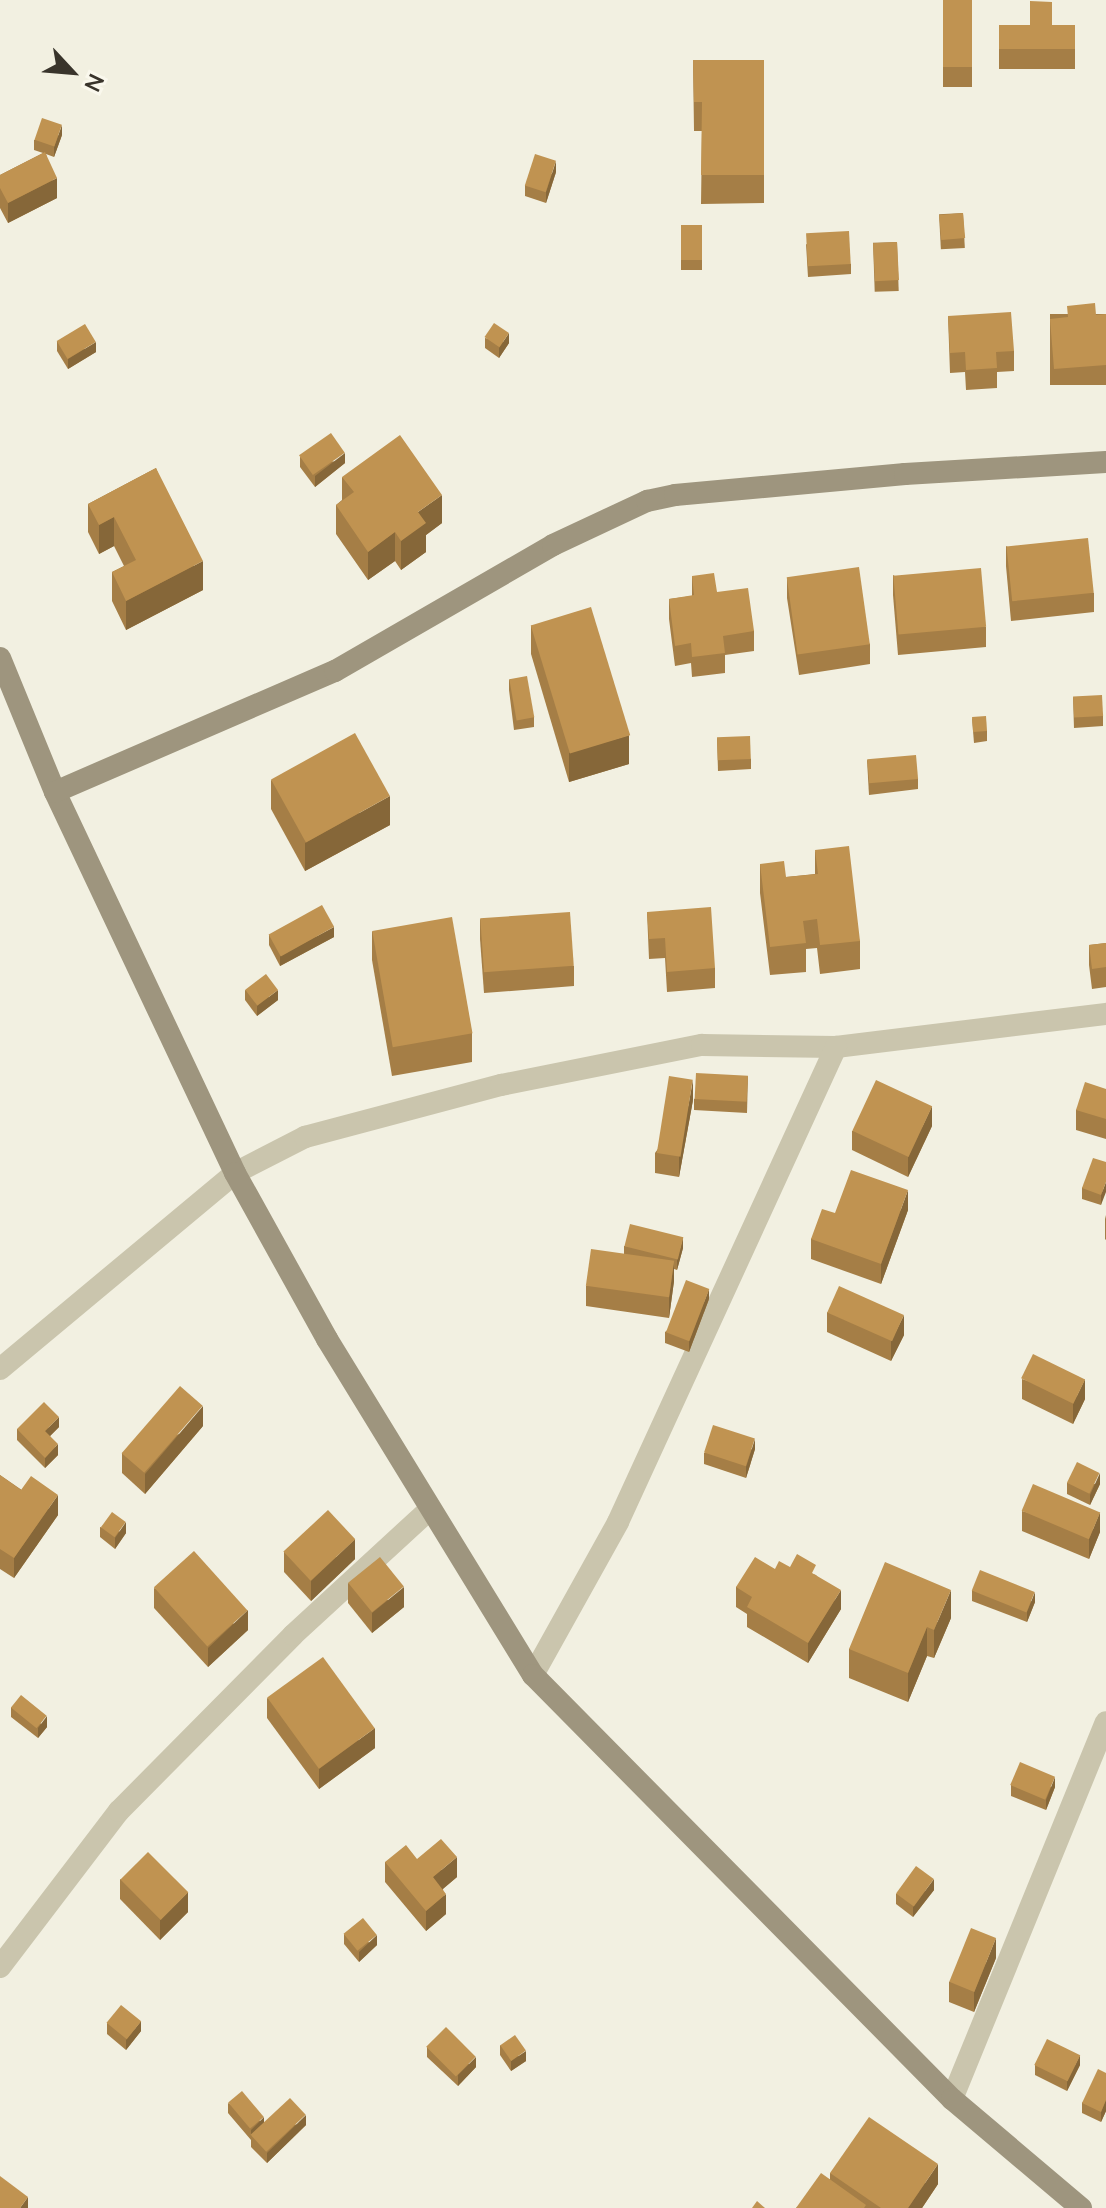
<!DOCTYPE html>
<style>
body{margin:0}
#map{position:relative;width:1106px;height:2208px;overflow:hidden;background:#f2f0e1;font-family:"Nunito Sans",sans-serif}
div>[style]{position:absolute}
.minor>*{height:22px;margin:-11px;padding:0 11px;transform-origin:11px;border-radius:11px;background:#cac5ad}
.secondary>*{height:22px;margin:-11px;padding:0 11px;transform-origin:11px;border-radius:11px;background:#9e957e}
.wall>*{inset:0;background:#a57e46;transform-origin:0 0}
.shaded-wall>*{inset:0;background:#866739}
.building>*{inset:0;background:#c09351;transform-origin:0 0}
span{translate:-50% -50%;white-space:nowrap;text-align:center;line-height:1.15;-webkit-text-stroke:6px #faf8ed;paint-order:stroke}
.north{position:absolute;left:32px;top:32px;width:80px;height:80px;-webkit-text-stroke:6px #faf8ed;paint-order:stroke;rotate:116deg;font-size:22px;font-weight:700;line-height:32px;text-align:center;color:#39342b}
.north::after{content:'';display:block;margin:auto;width:28px;height:36px;background:#39342b;clip-path:polygon(50% 0,100% 100%,50% 72%,0 100%)}
</style>
<div id="map">
<div class="minor">
<div style="left:0;top:1369px;width:306px;rotate:-39.8deg"></div>
<div style="left:235px;top:1173px;width:79px;rotate:-27.2deg"></div>
<div style="left:305px;top:1137px;width:203px;rotate:-14.9deg"></div>
<div style="left:501px;top:1085px;width:205px;rotate:-11.3deg"></div>
<div style="left:702px;top:1045px;width:134px;rotate:0.9deg"></div>
<div style="left:836px;top:1047px;width:272px;rotate:-7deg"></div>
<div style="left:533px;top:1675px;width:175px;rotate:-60.9deg"></div>
<div style="left:618px;top:1522px;width:523px;rotate:-65.35deg"></div>
<div style="left:0;top:1967px;width:196px;rotate:-52.7deg"></div>
<div style="left:119px;top:1811px;width:247px;rotate:-45.3deg"></div>
<div style="left:293px;top:1635px;width:185px;rotate:-42.6deg"></div>
<div style="left:952px;top:2099px;width:407px;rotate:-67.8deg"></div>
</div>
<div class="secondary">
<div style="left:0;top:658px;width:145px;rotate:67.7deg"></div>
<div style="left:55px;top:792px;width:421px;rotate:64.7deg"></div>
<div style="left:235px;top:1173px;width:190px;rotate:61deg"></div>
<div style="left:327px;top:1339px;width:394px;rotate:58.5deg"></div>
<div style="left:533px;top:1675px;width:596px;rotate:45.34deg"></div>
<div style="left:952px;top:2099px;width:169px;rotate:40.2deg"></div>
<div style="left:55px;top:792px;width:305px;rotate:-23.4deg"></div>
<div style="left:335px;top:671px;width:252px;rotate:-30deg"></div>
<div style="left:553px;top:545px;width:104px;rotate:-25.1deg"></div>
<div style="left:647px;top:501px;width:29px;rotate:-12deg"></div>
<div style="left:675px;top:495px;width:231px;rotate:-5.2deg"></div>
<div style="left:905px;top:474px;width:201px;rotate:-3.4deg"></div>
</div>
<div class="wall">
<div style="left:943px;top:0;width:29px;height:87px"></div>
<div style="left:999px;top:25px;width:76px;height:44px"></div>
<div style="clip-path:polygon(693px 60px,764px 60px,764px 203px,701px 204px,702px 131px,694px 131px)"></div>
<div style="clip-path:polygon(62px 135px,54px 157px,46px 154px,57px 198px,8px 223px,0 208px,0 175px,43px 153px,34px 150px,34px 140px)"></div>
<div style="clip-path:polygon(556px 172px,546px 203px,525px 196px,525px 185px)"></div>
<div style="left:963px;top:213px;width:35px;height:24px;rotate:87deg"></div>
<div style="left:702px;top:225px;width:45px;height:21px;rotate:90deg"></div>
<div style="left:897px;top:242px;width:49px;height:24px;rotate:88deg"></div>
<div style="clip-path:polygon(806px 244px,851px 264px,851px 274px,808px 277px)"></div>
<div style="left:1106px;top:314px;width:71px;height:56px;rotate:90deg"></div>
<div style="clip-path:polygon(948px 316px,1014px 351px,1014px 371px,997px 372px,997px 388px,966px 390px,965px 372px,950px 373px)"></div>
<div style="clip-path:polygon(485px 338px,509px 343px,499px 358px,485px 348px)"></div>
<div style="clip-path:polygon(57px 341px,96px 352px,68px 369px,57px 351px)"></div>
<div style="clip-path:polygon(300px 457px,345px 463px,315px 487px,300px 467px)"></div>
<div style="clip-path:polygon(156px 468px,203px 590px,126px 630px,112px 601px,112px 572px,124px 566px,114px 546px,99px 554px,88px 532px,88px 504px)"></div>
<div style="clip-path:polygon(342px 477px,442px 523px,426px 535px,426px 552px,401px 570px,395px 561px,368px 580px,336px 534px,336px 505px,342px 500px)"></div>
<div style="clip-path:polygon(1006px 546px,1094px 593px,1094px 612px,1011px 621px,1006px 566px)"></div>
<div style="clip-path:polygon(893px 575px,986px 627px,986px 647px,898px 655px,893px 595px)"></div>
<div style="clip-path:polygon(692px 576px,717px 592px,754px 631px,754px 651px,725px 655px,725px 673px,692px 677px,691px 663px,675px 666px,669px 619px,669px 599px,692px 596px)"></div>
<div style="clip-path:polygon(787px 578px,870px 644px,870px 664px,799px 675px,787px 598px)"></div>
<div style="clip-path:polygon(531px 625px,629px 764px,569px 782px,531px 654px)"></div>
<div style="clip-path:polygon(509px 679px,534px 717px,534px 727px,514px 730px,509px 690px)"></div>
<div style="clip-path:polygon(1073px 697px,1103px 716px,1103px 726px,1074px 728px)"></div>
<div style="clip-path:polygon(972px 718px,987px 731px,987px 741px,974px 743px)"></div>
<div style="clip-path:polygon(717px 738px,751px 759px,751px 769px,718px 771px)"></div>
<div style="clip-path:polygon(867px 760px,918px 779px,918px 789px,869px 795px)"></div>
<div style="clip-path:polygon(271px 780px,390px 825px,305px 871px,271px 809px)"></div>
<div style="clip-path:polygon(815px 850px,860px 941px,860px 969px,820px 974px,817px 948px,806px 949px,806px 972px,770px 975px,760px 893px,760px 864px,786px 877px,815px 874px)"></div>
<div style="clip-path:polygon(647px 912px,715px 968px,715px 988px,667px 992px,665px 958px,649px 959px)"></div>
<div style="clip-path:polygon(480px 919px,574px 966px,574px 986px,484px 993px,480px 939px)"></div>
<div style="clip-path:polygon(372px 931px,472px 1033px,472px 1062px,392px 1076px,372px 960px)"></div>
<div style="clip-path:polygon(269px 935px,334px 937px,280px 966px,269px 945px)"></div>
<div style="clip-path:polygon(1106px 943px,1106px 987px,1092px 989px,1089px 965px,1089px 945px)"></div>
<div style="clip-path:polygon(245px 990px,278px 1000px,257px 1016px,245px 1000px)"></div>
<div style="clip-path:polygon(748px 1076px,747px 1113px,694px 1110px,694px 1099px)"></div>
<div style="clip-path:polygon(1106px 1089px,1106px 1139px,1076px 1130px,1076px 1110px)"></div>
<div style="clip-path:polygon(693px 1100px,679px 1177px,655px 1173px,655px 1153px)"></div>
<div style="clip-path:polygon(932px 1126px,908px 1177px,852px 1150px,852px 1131px)"></div>
<div style="clip-path:polygon(1106px 1162px,1101px 1205px,1082px 1199px,1082px 1188px)"></div>
<div style="clip-path:polygon(908px 1210px,881px 1284px,811px 1259px,811px 1239px,835px 1213px)"></div>
<div style="clip-path:polygon(1106px 1215px,1106px 1240px,1105px 1239px,1105px 1219px)"></div>
<div style="clip-path:polygon(624px 1246px,683px 1248px,677px 1270px,674px 1269px,674px 1281px,669px 1318px,586px 1306px,586px 1286px,624px 1254px)"></div>
<div style="clip-path:polygon(709px 1299px,689px 1352px,665px 1343px,665px 1332px)"></div>
<div style="clip-path:polygon(827px 1312px,904px 1335px,891px 1361px,827px 1332px)"></div>
<div style="clip-path:polygon(1022px 1379px,1085px 1399px,1073px 1424px,1022px 1399px)"></div>
<div style="clip-path:polygon(203px 1426px,145px 1494px,122px 1473px,122px 1453px)"></div>
<div style="clip-path:polygon(59px 1427px,50px 1436px,58px 1455px,45px 1468px,17px 1440px,17px 1429px)"></div>
<div style="clip-path:polygon(755px 1449px,746px 1478px,704px 1464px,704px 1453px)"></div>
<div style="clip-path:polygon(0 1475px,58px 1515px,14px 1578px,0 1569px)"></div>
<div style="clip-path:polygon(1067px 1483px,1100px 1484px,1090px 1505px,1067px 1494px)"></div>
<div style="clip-path:polygon(1022px 1511px,1100px 1532px,1089px 1559px,1022px 1531px)"></div>
<div style="clip-path:polygon(100px 1527px,126px 1533px,115px 1549px,100px 1537px)"></div>
<div style="clip-path:polygon(284px 1552px,355px 1559px,311px 1601px,284px 1572px)"></div>
<div style="clip-path:polygon(790px 1567px,816px 1575px,841px 1609px,808px 1663px,747px 1627px,747px 1614px,736px 1607px,736px 1587px,775px 1569px)"></div>
<div style="clip-path:polygon(348px 1583px,404px 1607px,372px 1633px,348px 1603px)"></div>
<div style="clip-path:polygon(154px 1588px,248px 1630px,208px 1667px,154px 1608px)"></div>
<div style="clip-path:polygon(972px 1590px,1035px 1602px,1027px 1622px,972px 1601px)"></div>
<div style="clip-path:polygon(951px 1618px,934px 1658px,927px 1656px,908px 1702px,849px 1678px,849px 1649px)"></div>
<div style="clip-path:polygon(267px 1698px,375px 1748px,319px 1789px,267px 1718px)"></div>
<div style="clip-path:polygon(11px 1707px,47px 1727px,38px 1738px,11px 1717px)"></div>
<div style="clip-path:polygon(1011px 1785px,1055px 1787px,1046px 1810px,1011px 1796px)"></div>
<div style="clip-path:polygon(417px 1859px,457px 1877px,443px 1889px,446px 1914px,426px 1931px,385px 1882px,385px 1862px)"></div>
<div style="clip-path:polygon(120px 1879px,188px 1912px,160px 1940px,120px 1899px)"></div>
<div style="clip-path:polygon(934px 1890px,913px 1917px,896px 1904px,896px 1894px)"></div>
<div style="clip-path:polygon(344px 1934px,377px 1945px,359px 1962px,344px 1944px)"></div>
<div style="clip-path:polygon(996px 1958px,974px 2012px,949px 2002px,949px 1982px)"></div>
<div style="clip-path:polygon(107px 2023px,141px 2031px,126px 2050px,107px 2034px)"></div>
<div style="clip-path:polygon(500px 2045px,526px 2061px,511px 2071px,500px 2055px)"></div>
<div style="clip-path:polygon(427px 2047px,476px 2067px,458px 2086px,427px 2057px)"></div>
<div style="clip-path:polygon(1035px 2065px,1080px 2065px,1067px 2091px,1035px 2075px)"></div>
<div style="clip-path:polygon(1106px 2073px,1106px 2111px,1101px 2122px,1082px 2113px,1082px 2103px)"></div>
<div style="clip-path:polygon(228px 2103px,264px 2123px,306px 2125px,267px 2163px,251px 2147px,251px 2140px,228px 2113px)"></div>
<div style="clip-path:polygon(830px 2173px,938px 2184px,922px 2208px,796px 2208px,830px 2179px)"></div>
</div>
<div class="shaded-wall">
<div style="clip-path:polygon(62px 125px,62px 135px,54px 157px,54px 147px)"></div>
<div style="clip-path:polygon(556px 161px,556px 172px,546px 203px,546px 192px)"></div>
<div style="clip-path:polygon(57px 178px,57px 198px,8px 223px,8px 203px)"></div>
<div style="clip-path:polygon(509px 333px,509px 343px,499px 358px,499px 348px)"></div>
<div style="clip-path:polygon(96px 342px,96px 352px,68px 369px,68px 359px)"></div>
<div style="clip-path:polygon(345px 453px,345px 463px,315px 487px,315px 476px)"></div>
<div style="clip-path:polygon(442px 495px,442px 523px,426px 535px,426px 552px,401px 570px,401px 541px,418px 512px)"></div>
<div style="clip-path:polygon(114px 517px,114px 546px,99px 554px,99px 525px)"></div>
<div style="clip-path:polygon(395px 532px,395px 561px,368px 580px,368px 552px)"></div>
<div style="clip-path:polygon(203px 561px,203px 590px,126px 630px,126px 601px)"></div>
<div style="clip-path:polygon(629px 735px,629px 764px,569px 782px,569px 753px)"></div>
<div style="clip-path:polygon(390px 796px,390px 825px,305px 871px,305px 843px)"></div>
<div style="clip-path:polygon(334px 927px,334px 937px,280px 966px,280px 956px)"></div>
<div style="clip-path:polygon(278px 990px,278px 1000px,257px 1016px,257px 1006px)"></div>
<div style="clip-path:polygon(693px 1080px,693px 1100px,679px 1177px,679px 1157px)"></div>
<div style="clip-path:polygon(932px 1106px,932px 1126px,908px 1177px,908px 1157px)"></div>
<div style="clip-path:polygon(1106px 1182px,1106px 1192px,1101px 1205px,1101px 1195px)"></div>
<div style="clip-path:polygon(908px 1190px,908px 1210px,881px 1284px,881px 1264px)"></div>
<div style="clip-path:polygon(683px 1237px,683px 1248px,677px 1270px,677px 1260px)"></div>
<div style="clip-path:polygon(674px 1261px,674px 1281px,669px 1318px,669px 1298px)"></div>
<div style="clip-path:polygon(709px 1289px,709px 1299px,689px 1352px,689px 1341px)"></div>
<div style="clip-path:polygon(904px 1315px,904px 1335px,891px 1361px,891px 1341px)"></div>
<div style="clip-path:polygon(1085px 1379px,1085px 1399px,1073px 1424px,1073px 1404px)"></div>
<div style="clip-path:polygon(203px 1406px,203px 1426px,145px 1494px,145px 1474px)"></div>
<div style="clip-path:polygon(59px 1417px,59px 1427px,45px 1441px,45px 1431px)"></div>
<div style="clip-path:polygon(755px 1439px,755px 1449px,746px 1478px,746px 1467px)"></div>
<div style="clip-path:polygon(58px 1444px,58px 1455px,45px 1468px,45px 1458px)"></div>
<div style="clip-path:polygon(1100px 1473px,1100px 1484px,1090px 1505px,1090px 1495px)"></div>
<div style="clip-path:polygon(58px 1495px,58px 1515px,14px 1578px,14px 1558px)"></div>
<div style="clip-path:polygon(1100px 1512px,1100px 1532px,1089px 1559px,1089px 1539px)"></div>
<div style="clip-path:polygon(126px 1522px,126px 1533px,115px 1549px,115px 1538px)"></div>
<div style="clip-path:polygon(355px 1539px,355px 1559px,311px 1601px,311px 1581px)"></div>
<div style="clip-path:polygon(404px 1587px,404px 1607px,372px 1633px,372px 1613px)"></div>
<div style="clip-path:polygon(841px 1590px,841px 1609px,808px 1663px,808px 1643px)"></div>
<div style="clip-path:polygon(951px 1590px,951px 1618px,934px 1658px,934px 1630px)"></div>
<div style="clip-path:polygon(1035px 1592px,1035px 1602px,1027px 1622px,1027px 1612px)"></div>
<div style="clip-path:polygon(248px 1610px,248px 1630px,208px 1667px,208px 1648px)"></div>
<div style="clip-path:polygon(927px 1627px,927px 1656px,908px 1702px,908px 1673px)"></div>
<div style="clip-path:polygon(47px 1716px,47px 1727px,38px 1738px,38px 1728px)"></div>
<div style="clip-path:polygon(375px 1728px,375px 1748px,319px 1789px,319px 1769px)"></div>
<div style="clip-path:polygon(1055px 1777px,1055px 1787px,1046px 1810px,1046px 1800px)"></div>
<div style="clip-path:polygon(457px 1857px,457px 1877px,433px 1897px,433px 1877px)"></div>
<div style="clip-path:polygon(934px 1879px,934px 1890px,913px 1917px,913px 1907px)"></div>
<div style="clip-path:polygon(188px 1892px,188px 1912px,160px 1940px,160px 1920px)"></div>
<div style="clip-path:polygon(446px 1894px,446px 1914px,426px 1931px,426px 1911px)"></div>
<div style="clip-path:polygon(377px 1935px,377px 1945px,359px 1962px,359px 1952px)"></div>
<div style="clip-path:polygon(996px 1938px,996px 1958px,974px 2012px,974px 1992px)"></div>
<div style="clip-path:polygon(141px 2021px,141px 2031px,126px 2050px,126px 2040px)"></div>
<div style="clip-path:polygon(526px 2051px,526px 2061px,511px 2071px,511px 2061px)"></div>
<div style="clip-path:polygon(1080px 2055px,1080px 2065px,1067px 2091px,1067px 2081px)"></div>
<div style="clip-path:polygon(476px 2057px,476px 2067px,458px 2086px,458px 2075px)"></div>
<div style="clip-path:polygon(1106px 2100px,1106px 2111px,1101px 2122px,1101px 2112px)"></div>
<div style="clip-path:polygon(306px 2115px,306px 2125px,267px 2163px,267px 2153px)"></div>
<div style="clip-path:polygon(264px 2117px,264px 2127px,251px 2136px,251px 2140px,251px 2130px)"></div>
<div style="clip-path:polygon(938px 2164px,938px 2184px,922px 2208px,908px 2208px)"></div>
<div style="clip-path:polygon(28px 2197px,28px 2208px,20px 2208px)"></div>
</div>
<div class="building">
<div style="left:943px;top:0;width:29px;height:67px"></div>
<div style="clip-path:polygon(1030px 1px,1052px 2px,1052px 25px,1075px 25px,1075px 49px,999px 49px,999px 25px,1030px 25px)"></div>
<div style="clip-path:polygon(693px 60px,764px 60px,764px 175px,701px 175px,702px 102px,694px 102px)"></div>
<div style="left:42px;top:118px;width:21px;height:23px;rotate:19deg"></div>
<div style="clip-path:polygon(45px 152px,57px 178px,8px 203px,0 188px,0 175px)"></div>
<div style="left:535px;top:154px;width:22px;height:33px;rotate:18deg"></div>
<div style="left:963px;top:213px;width:25px;height:24px;rotate:85deg"></div>
<div style="left:702px;top:225px;width:35px;height:21px;rotate:90deg"></div>
<div style="left:849px;top:231px;width:33px;height:43px;rotate:87deg"></div>
<div style="left:897px;top:242px;width:38px;height:24px;rotate:87deg"></div>
<div style="clip-path:polygon(1095px 303px,1096px 315px,1106px 314px,1106px 365px,1054px 369px,1050px 319px,1068px 317px,1067px 306px)"></div>
<div style="clip-path:polygon(1011px 312px,1014px 351px,996px 352px,997px 368px,966px 370px,965px 352px,950px 353px,948px 316px)"></div>
<div style="left:494px;top:323px;width:18px;height:17px;rotate:34deg"></div>
<div style="left:85px;top:324px;width:21px;height:33px;rotate:59deg"></div>
<div style="left:331px;top:433px;width:24px;height:39px;rotate:55deg"></div>
<div style="clip-path:polygon(400px 435px,442px 495px,418px 512px,426px 523px,401px 541px,395px 532px,368px 552px,336px 505px,354px 492px,342px 477px)"></div>
<div style="clip-path:polygon(156px 468px,203px 561px,126px 601px,112px 572px,136px 560px,114px 517px,99px 525px,88px 504px)"></div>
<div style="left:1088px;top:538px;width:55px;height:82px;rotate:84deg"></div>
<div style="left:859px;top:567px;width:78px;height:73px;rotate:82deg"></div>
<div style="left:981px;top:568px;width:59px;height:88px;rotate:85deg"></div>
<div style="clip-path:polygon(714px 573px,717px 592px,748px 588px,754px 631px,723px 636px,725px 653px,692px 657px,691px 643px,675px 646px,669px 599px,694px 595px,692px 576px)"></div>
<div style="left:591px;top:607px;width:134px;height:63px;rotate:73deg"></div>
<div style="left:527px;top:676px;width:42px;height:18px;rotate:80deg"></div>
<div style="left:1102px;top:695px;width:21px;height:29px;rotate:87deg"></div>
<div style="left:986px;top:716px;width:15px;height:14px;rotate:86deg"></div>
<div style="left:355px;top:733px;width:72px;height:96px;rotate:61deg"></div>
<div style="left:750px;top:736px;width:23px;height:33px;rotate:88deg"></div>
<div style="left:916px;top:755px;width:24px;height:49px;rotate:85deg"></div>
<div style="clip-path:polygon(849px 846px,860px 941px,820px 945px,817px 919px,803px 921px,806px 943px,770px 947px,760px 864px,784px 861px,786px 877px,818px 874px,815px 850px)"></div>
<div style="left:322px;top:905px;width:25px;height:61px;rotate:61deg"></div>
<div style="clip-path:polygon(711px 907px,715px 968px,667px 972px,665px 938px,649px 939px,647px 912px)"></div>
<div style="left:570px;top:912px;width:54px;height:90px;rotate:86deg"></div>
<div style="left:452px;top:917px;width:118px;height:81px;rotate:80deg"></div>
<div style="clip-path:polygon(1106px 943px,1106px 967px,1092px 969px,1089px 945px)"></div>
<div style="left:266px;top:974px;width:20px;height:26px;rotate:53deg"></div>
<div style="left:696px;top:1073px;width:52px;height:26px;rotate:3deg"></div>
<div style="left:669px;top:1076px;width:24px;height:78px;rotate:9deg"></div>
<div style="left:876px;top:1080px;width:62px;height:56px;rotate:25deg"></div>
<div style="clip-path:polygon(1085px 1082px,1106px 1089px,1106px 1119px,1076px 1110px)"></div>
<div style="clip-path:polygon(1093px 1158px,1106px 1162px,1106px 1182px,1101px 1195px,1082px 1188px)"></div>
<div style="clip-path:polygon(851px 1170px,908px 1190px,881px 1264px,811px 1239px,822px 1209px,835px 1213px)"></div>
<div style="left:630px;top:1224px;width:55px;height:23px;rotate:14deg"></div>
<div style="left:591px;top:1249px;width:84px;height:37px;rotate:8deg"></div>
<div style="left:686px;top:1280px;width:25px;height:56px;rotate:21deg"></div>
<div style="left:839px;top:1286px;width:71px;height:29px;rotate:24deg"></div>
<div style="left:1033px;top:1354px;width:58px;height:27px;rotate:26deg"></div>
<div style="left:180px;top:1386px;width:30px;height:89px;rotate:41deg"></div>
<div style="clip-path:polygon(44px 1402px,59px 1417px,45px 1431px,58px 1444px,45px 1458px,17px 1429px)"></div>
<div style="left:713px;top:1425px;width:44px;height:29px;rotate:18deg"></div>
<div style="left:1077px;top:1462px;width:25px;height:23px;rotate:26deg"></div>
<div style="clip-path:polygon(0 1475px,21px 1490px,31px 1476px,58px 1495px,14px 1558px,0 1549px)"></div>
<div style="left:1033px;top:1484px;width:73px;height:29px;rotate:23deg"></div>
<div style="left:328px;top:1510px;width:40px;height:61px;rotate:47deg"></div>
<div style="left:112px;top:1512px;width:17px;height:19px;rotate:36deg"></div>
<div style="left:194px;top:1551px;width:80px;height:54px;rotate:48deg"></div>
<div style="clip-path:polygon(797px 1554px,816px 1565px,812px 1573px,841px 1590px,808px 1643px,747px 1607px,752px 1597px,736px 1587px,755px 1557px,775px 1569px,779px 1561px,790px 1567px)"></div>
<div style="left:380px;top:1557px;width:38px;height:41px;rotate:51deg"></div>
<div style="clip-path:polygon(885px 1562px,951px 1590px,934px 1630px,927px 1627px,908px 1673px,849px 1649px)"></div>
<div style="left:980px;top:1570px;width:59px;height:22px;rotate:22deg"></div>
<div style="left:323px;top:1657px;width:88px;height:69px;rotate:54deg"></div>
<div style="left:21px;top:1695px;width:33px;height:16px;rotate:39deg"></div>
<div style="left:1020px;top:1762px;width:38px;height:25px;rotate:23deg"></div>
<div style="clip-path:polygon(441px 1839px,457px 1857px,433px 1877px,446px 1894px,426px 1911px,385px 1862px,406px 1845px,417px 1859px)"></div>
<div style="left:148px;top:1852px;width:57px;height:39px;rotate:45deg"></div>
<div style="left:916px;top:1866px;width:22px;height:34px;rotate:36deg"></div>
<div style="left:363px;top:1918px;width:22px;height:25px;rotate:51deg"></div>
<div style="left:971px;top:1928px;width:27px;height:58px;rotate:22deg"></div>
<div style="left:121px;top:2005px;width:26px;height:23px;rotate:39deg"></div>
<div style="left:446px;top:2027px;width:42px;height:28px;rotate:45deg"></div>
<div style="left:515px;top:2035px;width:19px;height:18px;rotate:55deg"></div>
<div style="left:1047px;top:2039px;width:37px;height:29px;rotate:26deg"></div>
<div style="clip-path:polygon(1098px 2069px,1106px 2073px,1106px 2100px,1101px 2112px,1082px 2103px)"></div>
<div style="left:242px;top:2091px;width:34px;height:18px;rotate:50deg"></div>
<div style="left:290px;top:2098px;width:23px;height:54px;rotate:47deg"></div>
<div style="clip-path:polygon(869px 2117px,938px 2164px,908px 2208px,881px 2208px,830px 2173px)"></div>
<div style="clip-path:polygon(821px 2173px,866px 2205px,864px 2208px,796px 2208px)"></div>
<div style="clip-path:polygon(0 2176px,28px 2197px,20px 2208px,0 2208px)"></div>
<div style="clip-path:polygon(757px 2201px,765px 2208px,752px 2208px)"></div>
</div>
<div class="north">N</div>
</div>
